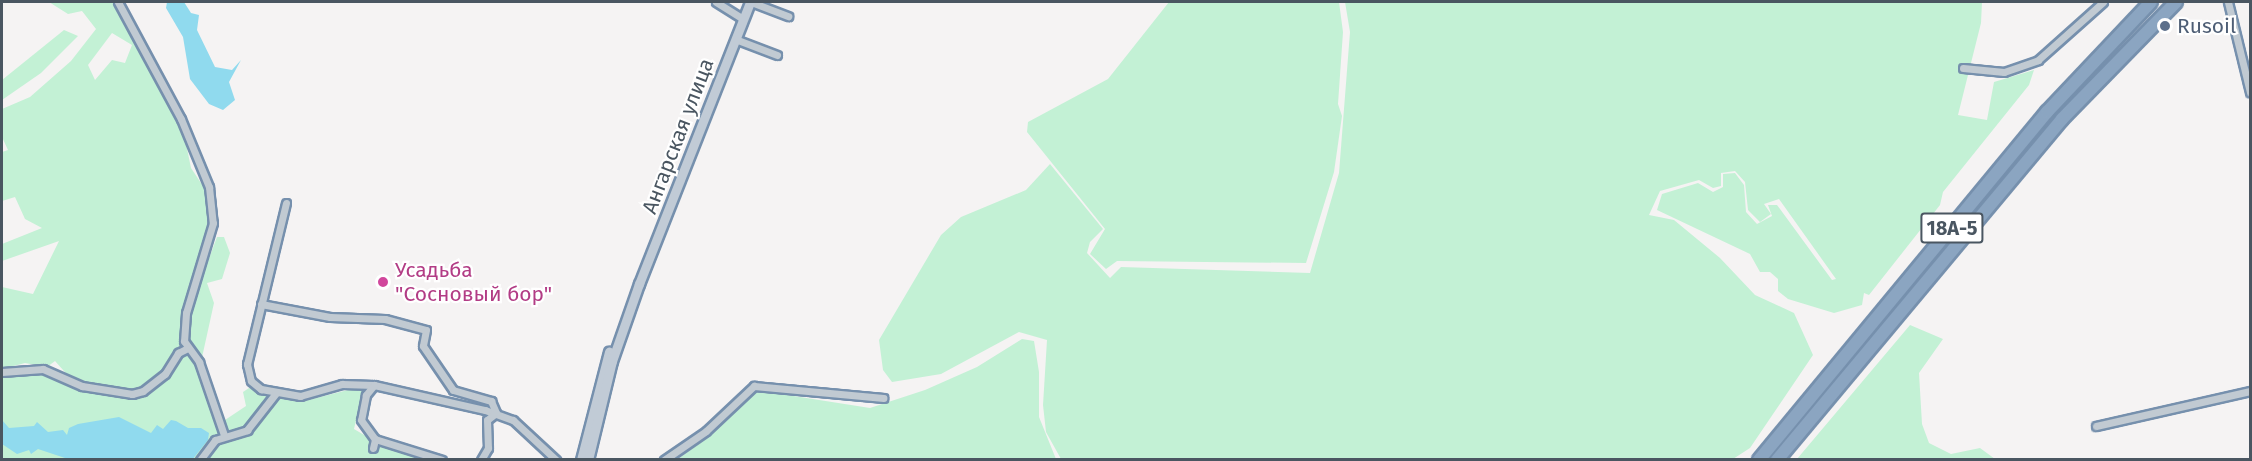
<!DOCTYPE html>
<meta charset="utf-8">
<style>
body{margin:0}
#map{position:relative;width:2252px;height:461px;overflow:hidden;background:#f5f3f3;font-family:"Fira Sans",sans-serif}
div>[style]{position:absolute}
.green>*{inset:0;background:#c3f1d5}
.water>*{inset:0;background:#90daee}
.roads{filter:drop-shadow(2px 0 #7690ad) drop-shadow(-2px 0 #7690ad) drop-shadow(0 2px #7690ad) drop-shadow(0 -2px #7690ad)}
.street>*{height:7px;margin:-3.5px;padding:0 3.5px;transform-origin:3.5px;border-radius:3.5px;background:#c1cad2}
.secondary>*{height:9px;margin:-4.5px;padding:0 4.5px;transform-origin:4.5px;border-radius:4.5px;background:#c1cbd6}
.highway>*{height:12px;margin:-6px;padding:0 6px;transform-origin:6px;border-radius:6px;background:#8ba5c1}
.dots>*{width:16px;height:16px;translate:-50% -50%;box-sizing:border-box;border:3px solid #fff;border-radius:50%}
span{translate:-50% -50%;white-space:nowrap;text-align:center;line-height:1.15;-webkit-text-stroke:4.5px #fff;paint-order:stroke}
.shield-label span{padding:2px 4px;background:#fff;border:2px solid;border-radius:4px;-webkit-text-stroke-width:0}
.shield-label{font-size:20px;color:#4a5661;font-weight:700}
.service-label{font-size:21px;color:#4e5e75}
.left{translate:0 -50%;text-align:left}
.street-label{font-size:21px;color:#4a5661}
.hotel-label{font-size:21px;color:#b23c85}
.frame{position:absolute;inset:0;border:3px solid #4a5661;pointer-events:none}
</style>
<div id="map">
<div class="green">
<div style="clip-path:polygon(evenodd,49px 2px,114px 2px,183px 129px,191px 168px,205px 189px,213px 223px,190px 285px,181px 344px,160px 375px,144px 387px,122px 391px,72px 380px,55px 361px,47px 367px,25px 363px,2px 369px,2px 287px,33px 294px,59px 241px,2px 261px,2px 244px,42px 228px,25px 219px,15px 197px,2px 201px,2px 152px,8px 150px,2px 137px,2px 109px,30px 97px,71px 61px,96px 29px,82px 11px,68px 14px,49px 2px,112px 33px,132px 45px,125px 63px,112px 60px,95px 80px,88px 65px,112px 33px)"></div>
<div style="clip-path:polygon(1169px 2px,1339px 2px,1343px 32px,1338px 104px,1342px 116px,1334px 172px,1306px 263px,1117px 261px,1106px 269px,1090px 254px,1105px 229px,1027px 132px,1028px 122px,1108px 79px)"></div>
<div style="clip-path:polygon(1345px 2px,1982px 2px,1981px 23px,1958px 115px,1987px 120px,1994px 82px,2034px 70px,2029px 85px,1943px 192px,1940px 205px,1869px 295px,1864px 293px,1862px 305px,1834px 313px,1788px 299px,1778px 291px,1778px 279px,1770px 272px,1760px 272px,1750px 254px,1657px 210px,1662px 194px,1698px 183px,1713px 192px,1723px 187px,1723px 174px,1735px 173px,1744px 185px,1746px 212px,1757px 224px,1772px 216px,1768px 205px,1777px 205px,1832px 280px,1836px 279px,1779px 199px,1764px 204px,1771px 214px,1760px 222px,1748px 210px,1745px 182px,1735px 171px,1721px 173px,1721px 186px,1713px 188px,1699px 180px,1660px 191px,1649px 215px,1674px 220px,1720px 258px,1755px 295px,1794px 313px,1813px 355px,1750px 448px,1733px 459px,1061px 459px,1046px 432px,1043px 405px,1047px 340px,1019px 332px,941px 374px,892px 382px,883px 370px,879px 340px,941px 235px,961px 217px,1026px 190px,1050px 164px,1103px 229px,1090px 242px,1087px 253px,1110px 278px,1121px 267px,1310px 273px,1339px 173px,1350px 32px)"></div>
<div style="clip-path:polygon(64px 30px,78px 36px,41px 73px,2px 100px,2px 80px)"></div>
<div style="clip-path:polygon(217px 237px,224px 237px,230px 253px,222px 279px,207px 283px,214px 303px,199px 371px,219px 424px,246px 406px,243px 392px,249px 388px,278px 397px,308px 400px,364px 386px,354px 429px,376px 442px,437px 459px,2px 459px,2px 375px,32px 371px,81px 387px,138px 397px,167px 377px,184px 350px,194px 298px)"></div>
<div style="clip-path:polygon(1910px 325px,1943px 339px,1919px 373px,1922px 424px,1929px 443px,1951px 454px,1980px 448px,1995px 459px,1797px 459px)"></div>
<div style="clip-path:polygon(1022px 339px,1034px 341px,1039px 372px,1039px 417px,1056px 459px,678px 459px,711px 435px,755px 390px,870px 408px,925px 390px,977px 367px)"></div>
</div>
<div class="water">
<div style="clip-path:polygon(167px 2px,184px 2px,191px 13px,199px 15px,197px 30px,215px 67px,232px 70px,241px 60px,229px 82px,235px 100px,223px 110px,209px 104px,190px 79px,183px 37px,166px 8px)"></div>
<div style="clip-path:polygon(119px 417px,151px 433px,157px 425px,163px 429px,171px 420px,176px 421px,188px 428px,201px 428px,209px 433px,208px 440px,192px 460px,68px 459px,38px 449px,31px 454px,29px 450px,17px 454px,2px 444px,2px 420px,9px 428px,34px 426px,37px 422px,48px 432px,63px 430px,67px 435px,69px 428px,78px 424px)"></div>
</div>
<div class="roads">
<div class="street">
<div style="left:118px;top:2px;width:133px;rotate:61.7deg"></div>
<div style="left:181px;top:119px;width:74px;rotate:67.6deg"></div>
<div style="left:209px;top:187px;width:36px;rotate:84deg"></div>
<div style="left:213px;top:223px;width:94px;rotate:106.7deg"></div>
<div style="left:186px;top:313px;width:28px;rotate:94deg"></div>
<div style="left:184px;top:341px;width:26px;rotate:54deg"></div>
<div style="left:199px;top:362px;width:77px;rotate:71.1deg"></div>
<div style="left:716px;top:2px;width:32px;rotate:32deg"></div>
<div style="left:751px;top:2px;width:40px;rotate:21deg"></div>
<div style="left:2228px;top:2px;width:93px;rotate:76.3deg"></div>
<div style="left:735px;top:39px;width:45px;rotate:20.9deg"></div>
<div style="left:1963px;top:68px;width:41px;rotate:5.6deg"></div>
<div style="left:2004px;top:72px;width:36px;rotate:-19deg"></div>
<div style="left:2038px;top:60px;width:87px;rotate:-41.7deg"></div>
<div style="left:286px;top:203px;width:166px;rotate:103.6deg"></div>
<div style="left:247px;top:364px;width:17px;rotate:77deg"></div>
<div style="left:251px;top:381px;width:13px;rotate:39deg"></div>
<div style="left:261px;top:389px;width:40px;rotate:10deg"></div>
<div style="left:300px;top:396px;width:44px;rotate:-15.9deg"></div>
<div style="left:342px;top:384px;width:32px;rotate:2deg"></div>
<div style="left:374px;top:385px;width:114px;rotate:12.7deg"></div>
<div style="left:485px;top:410px;width:30px;rotate:20deg"></div>
<div style="left:513px;top:420px;width:59px;rotate:42.9deg"></div>
<div style="left:261px;top:304px;width:70px;rotate:10.7deg"></div>
<div style="left:330px;top:317px;width:55px;rotate:2.1deg"></div>
<div style="left:385px;top:319px;width:42px;rotate:15deg"></div>
<div style="left:426px;top:330px;width:16px;rotate:101deg"></div>
<div style="left:423px;top:346px;width:53px;rotate:55.7deg"></div>
<div style="left:453px;top:390px;width:40px;rotate:16deg"></div>
<div style="left:491px;top:401px;width:13px;rotate:67deg"></div>
<div style="left:496px;top:413px;width:11px;rotate:142deg"></div>
<div style="left:487px;top:420px;width:28px;rotate:88deg"></div>
<div style="left:488px;top:448px;width:14px;rotate:120deg"></div>
<div style="left:2px;top:372px;width:41px;rotate:-4.2deg"></div>
<div style="left:43px;top:369px;width:43px;rotate:23.6deg"></div>
<div style="left:82px;top:386px;width:51px;rotate:9.1deg"></div>
<div style="left:132px;top:394px;width:11px;rotate:-15deg"></div>
<div style="left:143px;top:391px;width:28px;rotate:-38deg"></div>
<div style="left:165px;top:374px;width:25px;rotate:-58deg"></div>
<div style="left:178px;top:353px;width:9px;rotate:-27deg"></div>
<div style="left:374px;top:385px;width:13px;rotate:129deg"></div>
<div style="left:366px;top:395px;width:25px;rotate:101deg"></div>
<div style="left:361px;top:420px;width:24px;rotate:54deg"></div>
<div style="left:2096px;top:426px;width:158px;rotate:-12.8deg"></div>
<div style="left:373px;top:448px;width:9px;rotate:-77deg"></div>
<div style="left:375px;top:439px;width:70px;rotate:17.4deg"></div>
<div style="left:200px;top:460px;width:25px;rotate:-53deg"></div>
<div style="left:215px;top:440px;width:34px;rotate:-17deg"></div>
<div style="left:247px;top:430px;width:47px;rotate:-51.9deg"></div>
<div style="left:664px;top:460px;width:51px;rotate:-34.6deg"></div>
<div style="left:706px;top:431px;width:66px;rotate:-43.2deg"></div>
<div style="left:754px;top:386px;width:130px;rotate:5.3deg"></div>
</div>
<div class="secondary">
<div style="left:581px;top:460px;width:112px;rotate:-75.5deg"></div>
<div style="left:588px;top:460px;width:102px;rotate:-76.4deg"></div>
<div style="left:612px;top:361px;width:82px;rotate:-70.7deg"></div>
<div style="left:639px;top:284px;width:303px;rotate:-68.5deg"></div>
</div>
<div class="highway">
<div style="left:1759px;top:460px;width:452px;rotate:-50.4deg"></div>
<div style="left:2047px;top:112px;width:151px;rotate:-46.6deg"></div>
<div style="left:1777px;top:460px;width:444px;rotate:-50.1deg"></div>
<div style="left:2062px;top:119px;width:163px;rotate:-45.7deg"></div>
</div>
</div>
<div class="dots">
<div style="left:2165px;top:26px;background:#5c6f8a"></div>
<div style="left:383px;top:282px;background:#d1479c"></div>
</div>
<div class="shield-label">
<span style="left:1952px;top:228px">18А-5</span>
</div>
<div class="service-label">
<span class="left" style="left:2177px;top:26px">Rusoil</span>
</div>
<div class="street-label">
<span style="left:678px;top:136px;rotate:-69deg">Ангарская улица</span>
</div>
<div class="hotel-label">
<span class="left" style="left:395px;top:282px">Усадьба<br>"Сосновый бор"</span>
</div>
<div class="frame"></div>
</div>
